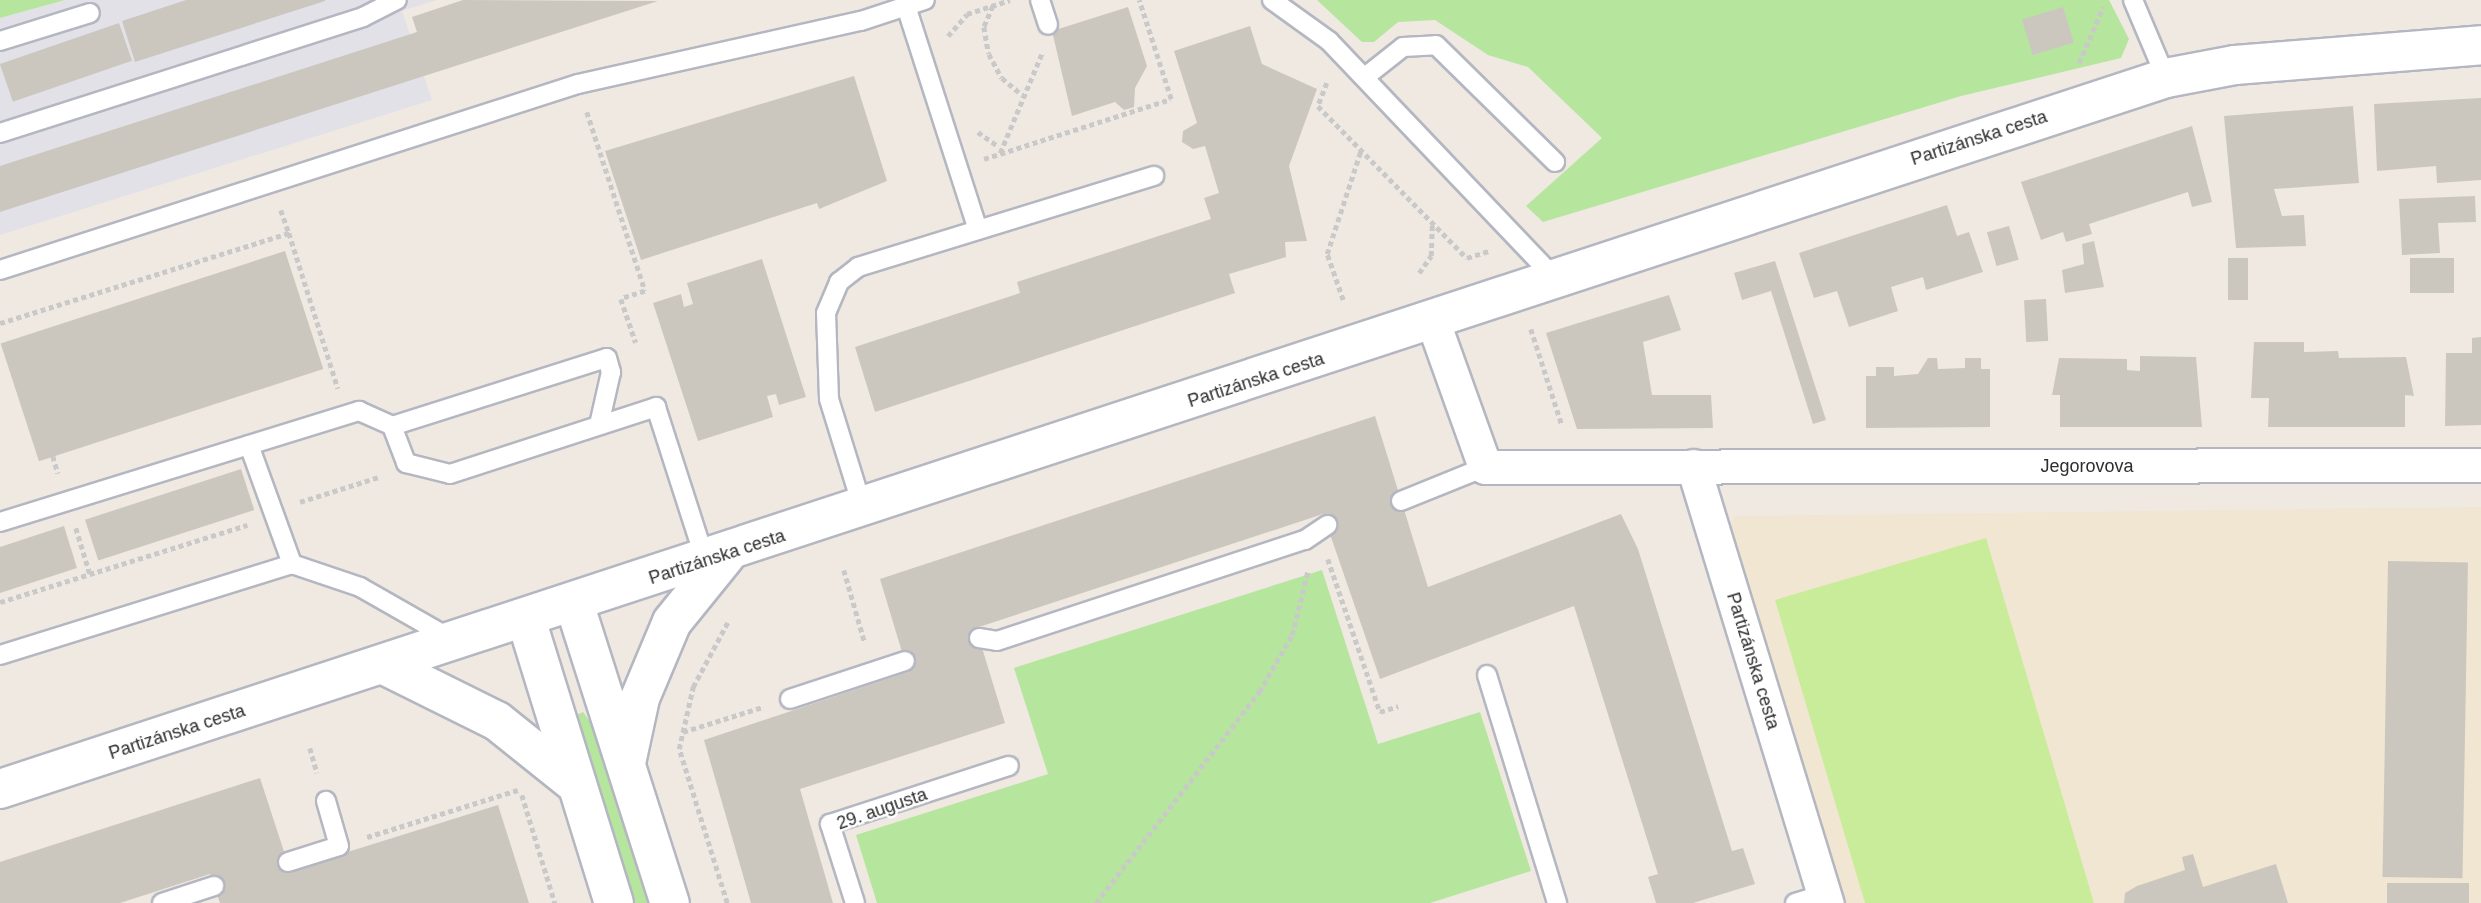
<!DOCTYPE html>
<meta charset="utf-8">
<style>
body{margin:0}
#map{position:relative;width:2481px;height:903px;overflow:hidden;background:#efe9e1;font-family:Helvetica,sans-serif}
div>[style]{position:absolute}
.industrial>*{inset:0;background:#e3e1e8}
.education>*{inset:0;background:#f0e6d1}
.green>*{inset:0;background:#b6e59e}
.pitch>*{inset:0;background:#c9ec9a}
.building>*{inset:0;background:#cbc7bf;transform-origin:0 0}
.path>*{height:4.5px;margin-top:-2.25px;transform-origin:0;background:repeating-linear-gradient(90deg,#c9c9c9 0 5px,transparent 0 8.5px)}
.roads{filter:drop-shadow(2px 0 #b4b7c1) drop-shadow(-2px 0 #b4b7c1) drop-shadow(0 2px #b4b7c1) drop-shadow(0 -2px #b4b7c1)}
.service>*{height:18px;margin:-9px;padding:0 9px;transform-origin:9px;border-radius:9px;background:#fff}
.minor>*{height:33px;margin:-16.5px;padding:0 16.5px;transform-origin:16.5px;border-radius:16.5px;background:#fff}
.tertiary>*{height:38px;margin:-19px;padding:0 19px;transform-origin:19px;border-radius:19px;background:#fff}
span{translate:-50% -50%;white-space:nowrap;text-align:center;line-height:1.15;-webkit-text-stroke:5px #fff;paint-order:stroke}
.street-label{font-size:18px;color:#2e2e2e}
</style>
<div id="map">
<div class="industrial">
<div style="clip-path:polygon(65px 0,437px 0,402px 11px,432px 100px,0 235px,0 18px)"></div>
</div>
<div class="education">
<div style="clip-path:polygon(2481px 507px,2481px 903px,1844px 903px,1727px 534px,1735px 516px)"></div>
</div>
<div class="green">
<div style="clip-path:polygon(0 0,65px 0,0 18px)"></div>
<div style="clip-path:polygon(1317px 0,2109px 0,2129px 39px,2121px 58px,1961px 96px,1543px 222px,1526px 206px,1602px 138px,1528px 67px,1488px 55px,1435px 20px,1398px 22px,1374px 42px,1362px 42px)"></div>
<div style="clip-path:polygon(1322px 570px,1378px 744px,1480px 712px,1531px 871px,1430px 903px,877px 903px,856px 835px,1048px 774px,1014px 668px)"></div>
<div style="clip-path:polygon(583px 712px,594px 727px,649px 903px,630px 903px,574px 716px)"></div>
</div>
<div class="pitch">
<div style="clip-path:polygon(1986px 538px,2094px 903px,1865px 903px,1775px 600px)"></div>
</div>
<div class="building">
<div style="clip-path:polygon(186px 0,325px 0,325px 1px,135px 62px,122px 21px)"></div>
<div style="clip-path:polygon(463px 0,658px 1px,0 212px,0 166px,417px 32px,412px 17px)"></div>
<div style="clip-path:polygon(1128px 7px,1147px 66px,1135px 88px,1134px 107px,1124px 110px,1115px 102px,1072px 116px,1052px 31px)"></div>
<div style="left:2063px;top:7px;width:37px;height:43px;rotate:73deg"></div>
<div style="left:119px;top:23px;width:40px;height:126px;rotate:71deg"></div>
<div style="clip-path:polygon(1250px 26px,1262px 64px,1317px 89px,1289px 166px,1307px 241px,1285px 242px,1286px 257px,1229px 274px,1235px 293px,875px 412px,855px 347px,1020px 293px,1017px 282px,1211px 219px,1204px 198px,1219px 193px,1205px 146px,1193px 149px,1182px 142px,1183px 131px,1197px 123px,1174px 51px)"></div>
<div style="clip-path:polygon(854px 76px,887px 181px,819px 209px,817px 203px,641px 260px,605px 151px)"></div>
<div style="clip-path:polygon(2481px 98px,2481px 180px,2437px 183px,2436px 166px,2377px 171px,2374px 104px)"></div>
<div style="clip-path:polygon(2353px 106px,2359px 183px,2274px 189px,2282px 216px,2304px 215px,2306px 246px,2236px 248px,2224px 116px)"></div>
<div style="clip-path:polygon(2192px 126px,2212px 202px,2192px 207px,2188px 192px,2089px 224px,2092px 234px,2066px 242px,2063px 232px,2041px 240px,2021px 182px)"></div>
<div style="clip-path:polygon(2475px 196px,2476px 222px,2438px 223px,2440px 253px,2402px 255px,2399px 199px)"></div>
<div style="clip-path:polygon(1947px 205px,1957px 236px,1969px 232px,1983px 272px,1926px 290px,1923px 277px,1891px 287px,1898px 311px,1849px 327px,1837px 291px,1814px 298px,1799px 253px)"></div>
<div style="left:2009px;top:226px;width:35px;height:23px;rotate:74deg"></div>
<div style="clip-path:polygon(2094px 241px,2104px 287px,2065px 293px,2062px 270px,2084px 264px,2082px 244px)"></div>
<div style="left:285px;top:251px;width:124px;height:299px;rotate:72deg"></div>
<div style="left:2228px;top:258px;width:20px;height:42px"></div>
<div style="left:2410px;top:258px;width:44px;height:35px"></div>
<div style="clip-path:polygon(762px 259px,806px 397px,779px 405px,776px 394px,767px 396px,773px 417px,698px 441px,653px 303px,681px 294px,684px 307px,693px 304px,687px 283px)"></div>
<div style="clip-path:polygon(1775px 261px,1826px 420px,1813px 424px,1771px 291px,1742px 300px,1734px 273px)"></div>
<div style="clip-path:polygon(1669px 295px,1681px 330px,1643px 342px,1652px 395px,1711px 395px,1713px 428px,1577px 429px,1546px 333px)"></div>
<div style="left:2046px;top:299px;width:42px;height:22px;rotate:87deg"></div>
<div style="clip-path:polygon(2481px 337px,2481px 425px,2445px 426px,2446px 353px,2472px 353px,2472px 338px)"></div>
<div style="clip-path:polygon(2254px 342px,2304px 342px,2304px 352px,2338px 351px,2339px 358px,2406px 357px,2414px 396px,2405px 395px,2405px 427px,2268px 427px,2269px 398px,2251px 398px)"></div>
<div style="clip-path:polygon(2140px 356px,2196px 357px,2202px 427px,2060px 427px,2060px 395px,2052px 395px,2059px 358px,2127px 359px,2127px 370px,2140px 371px)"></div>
<div style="clip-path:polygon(1928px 358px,1937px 358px,1938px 369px,1965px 368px,1965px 358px,1981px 358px,1981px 369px,1990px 369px,1990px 427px,1866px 428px,1866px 376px,1876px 376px,1876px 367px,1894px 367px,1894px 376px,1918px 374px)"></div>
<div style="clip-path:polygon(1375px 416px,1428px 587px,1621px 514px,1638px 549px,1732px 851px,1743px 848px,1755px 884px,1693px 903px,1656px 903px,1648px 877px,1658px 874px,1574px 606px,1380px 679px,1323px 514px,976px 628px,1005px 723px,800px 789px,833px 903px,751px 903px,704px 740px,908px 672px,880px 579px)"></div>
<div style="left:241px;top:469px;width:43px;height:164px;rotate:72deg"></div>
<div style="clip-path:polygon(64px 526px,77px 568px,0 593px,0 547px)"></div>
<div style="left:2388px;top:561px;width:80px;height:316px;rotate:1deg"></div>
<div style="clip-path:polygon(260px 778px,290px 870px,498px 805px,529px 903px,220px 903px,210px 874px,120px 903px,0 903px,0 862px)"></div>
<div style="clip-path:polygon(2193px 854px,2203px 887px,2276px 864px,2288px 903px,2124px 903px,2125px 893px,2137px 886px,2185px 870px,2182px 857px)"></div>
<div style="left:2469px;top:883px;width:20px;height:82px;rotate:90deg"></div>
</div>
<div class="path">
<div style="left:993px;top:6px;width:23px;rotate:113deg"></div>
<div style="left:984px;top:27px;width:27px;rotate:80deg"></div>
<div style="left:989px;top:54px;width:27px;rotate:62deg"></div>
<div style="left:1002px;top:78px;width:26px;rotate:40deg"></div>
<div style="left:948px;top:36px;width:29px;rotate:-49deg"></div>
<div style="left:967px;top:14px;width:45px;rotate:-18deg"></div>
<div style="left:2079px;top:63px;width:61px;rotate:-66.8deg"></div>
<div style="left:1327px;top:83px;width:25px;rotate:111deg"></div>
<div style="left:1318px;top:106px;width:213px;rotate:45.6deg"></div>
<div style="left:1467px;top:258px;width:23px;rotate:-18deg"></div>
<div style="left:587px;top:112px;width:188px;rotate:72deg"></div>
<div style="left:645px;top:291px;width:25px;rotate:162deg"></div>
<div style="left:621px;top:299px;width:46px;rotate:71.2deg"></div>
<div style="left:978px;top:132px;width:24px;rotate:35deg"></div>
<div style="left:1000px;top:153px;width:108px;rotate:-67.2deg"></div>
<div style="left:984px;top:159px;width:196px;rotate:-17.8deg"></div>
<div style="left:1171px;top:99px;width:104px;rotate:-107.9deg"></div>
<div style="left:281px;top:210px;width:24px;rotate:71deg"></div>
<div style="left:1419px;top:273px;width:21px;rotate:-55deg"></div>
<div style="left:1431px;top:256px;width:34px;rotate:-88deg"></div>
<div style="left:1343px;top:300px;width:49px;rotate:-109.2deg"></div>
<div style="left:1327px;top:254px;width:109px;rotate:-71.9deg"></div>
<div style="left:0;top:323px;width:303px;rotate:-17.3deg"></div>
<div style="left:289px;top:233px;width:163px;rotate:72.5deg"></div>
<div style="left:1531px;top:329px;width:101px;rotate:72.1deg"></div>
<div style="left:53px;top:456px;width:18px;rotate:74deg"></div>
<div style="left:300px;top:502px;width:83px;rotate:-17.6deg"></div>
<div style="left:76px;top:528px;width:48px;rotate:73.1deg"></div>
<div style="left:1328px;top:559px;width:162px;rotate:71.2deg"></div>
<div style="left:1380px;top:712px;width:19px;rotate:-18deg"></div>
<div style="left:844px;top:570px;width:76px;rotate:74deg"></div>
<div style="left:0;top:602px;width:259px;rotate:-17.3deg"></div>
<div style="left:683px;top:732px;width:84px;rotate:-17.4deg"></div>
<div style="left:310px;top:748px;width:26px;rotate:74deg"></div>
<div style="left:522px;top:795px;width:113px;rotate:73deg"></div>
<div style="left:367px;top:837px;width:158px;rotate:-17.3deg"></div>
<div style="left:727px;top:903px;width:161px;rotate:-107.3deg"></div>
<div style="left:679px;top:749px;width:64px;rotate:-77.3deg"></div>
<div style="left:693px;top:687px;width:76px;rotate:-61.8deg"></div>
<div style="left:1096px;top:903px;width:267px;rotate:-52.3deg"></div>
<div style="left:1259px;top:692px;width:66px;rotate:-59.9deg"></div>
<div style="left:1292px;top:635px;width:67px;rotate:-76.2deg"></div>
</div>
<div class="roads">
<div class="service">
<div style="left:1040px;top:0;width:26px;rotate:72deg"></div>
<div style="left:1272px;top:0;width:70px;rotate:35.7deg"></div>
<div style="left:1329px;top:41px;width:323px;rotate:46.4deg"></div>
<div style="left:2133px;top:0;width:85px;rotate:67.1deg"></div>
<div style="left:906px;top:6px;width:235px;rotate:72.2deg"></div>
<div style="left:0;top:41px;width:94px;rotate:-17.3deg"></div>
<div style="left:1365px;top:77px;width:48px;rotate:-38.3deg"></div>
<div style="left:1403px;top:47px;width:33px;rotate:-3deg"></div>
<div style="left:1436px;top:45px;width:167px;rotate:44.5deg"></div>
<div style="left:0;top:133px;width:381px;rotate:-17.7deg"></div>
<div style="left:363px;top:17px;width:38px;rotate:-27deg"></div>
<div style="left:0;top:270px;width:607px;rotate:-17.84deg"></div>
<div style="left:578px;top:84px;width:290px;rotate:-12.6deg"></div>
<div style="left:861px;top:21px;width:67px;rotate:-18.2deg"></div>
<div style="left:392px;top:426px;width:40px;rotate:69deg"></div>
<div style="left:406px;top:463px;width:45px;rotate:14deg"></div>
<div style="left:450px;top:474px;width:217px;rotate:-18deg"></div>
<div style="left:656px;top:407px;width:161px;rotate:72.2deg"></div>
<div style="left:249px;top:445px;width:127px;rotate:70.1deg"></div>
<div style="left:1401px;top:501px;width:91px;rotate:-22deg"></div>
<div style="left:863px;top:509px;width:115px;rotate:-107.2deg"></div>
<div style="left:829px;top:399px;width:86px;rotate:-92deg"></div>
<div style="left:826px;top:313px;width:34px;rotate:-67deg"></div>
<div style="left:839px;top:282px;width:24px;rotate:-38deg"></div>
<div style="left:858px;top:267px;width:310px;rotate:-17.1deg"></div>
<div style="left:0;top:522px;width:376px;rotate:-17.2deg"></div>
<div style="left:359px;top:411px;width:36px;rotate:24deg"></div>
<div style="left:392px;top:426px;width:225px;rotate:-17.6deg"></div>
<div style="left:607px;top:358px;width:15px;rotate:74deg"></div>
<div style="left:611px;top:372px;width:54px;rotate:102.8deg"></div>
<div style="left:979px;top:638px;width:18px;rotate:9deg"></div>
<div style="left:997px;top:641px;width:324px;rotate:-18.2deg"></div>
<div style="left:1305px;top:540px;width:27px;rotate:-34deg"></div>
<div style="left:0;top:655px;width:306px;rotate:-17.3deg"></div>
<div style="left:292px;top:564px;width:72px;rotate:18.7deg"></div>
<div style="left:360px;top:587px;width:105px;rotate:29.7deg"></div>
<div style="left:1487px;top:675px;width:239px;rotate:72.9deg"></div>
<div style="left:790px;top:699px;width:121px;rotate:-18.3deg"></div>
<div style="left:288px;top:862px;width:53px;rotate:-17.4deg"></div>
<div style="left:339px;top:846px;width:47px;rotate:-106.1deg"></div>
<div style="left:162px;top:903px;width:55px;rotate:-18.1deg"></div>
<div style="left:855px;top:903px;width:83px;rotate:-107.6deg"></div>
<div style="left:830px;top:824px;width:188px;rotate:-18deg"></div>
<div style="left:1795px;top:903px;width:31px;rotate:-17deg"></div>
</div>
<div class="minor">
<div style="left:1432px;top:319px;width:157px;rotate:70.3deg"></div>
<div style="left:1485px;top:467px;width:996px;rotate:-0.12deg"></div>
<div style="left:1693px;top:466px;width:457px;rotate:73deg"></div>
</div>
<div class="tertiary">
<div style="left:574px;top:603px;width:315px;rotate:72.3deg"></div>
<div style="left:526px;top:619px;width:297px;rotate:72.8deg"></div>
<div style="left:384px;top:665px;width:126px;rotate:26.4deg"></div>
<div style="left:497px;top:721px;width:102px;rotate:38.7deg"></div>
<div style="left:626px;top:763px;width:66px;rotate:-77.8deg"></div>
<div style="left:640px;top:698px;width:82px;rotate:-67.2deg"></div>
<div style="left:672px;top:622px;width:87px;rotate:-51deg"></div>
<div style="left:0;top:789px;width:2280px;rotate:-18.17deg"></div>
<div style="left:2166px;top:78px;width:70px;rotate:-10.7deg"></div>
<div style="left:2235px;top:65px;width:247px;rotate:-4.6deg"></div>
</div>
</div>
<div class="street-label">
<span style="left:1979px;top:138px;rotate:-18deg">Partizánska cesta</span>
<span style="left:1256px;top:380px;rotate:-18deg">Partizánska cesta</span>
<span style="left:2087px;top:466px">Jegorovova</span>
<span style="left:717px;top:557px;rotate:-18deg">Partizánska cesta</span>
<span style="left:1753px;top:661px;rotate:73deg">Partizánska cesta</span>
<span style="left:177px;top:732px;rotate:-18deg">Partizánska cesta</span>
<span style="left:882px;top:809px;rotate:-19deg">29. augusta</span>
</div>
</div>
